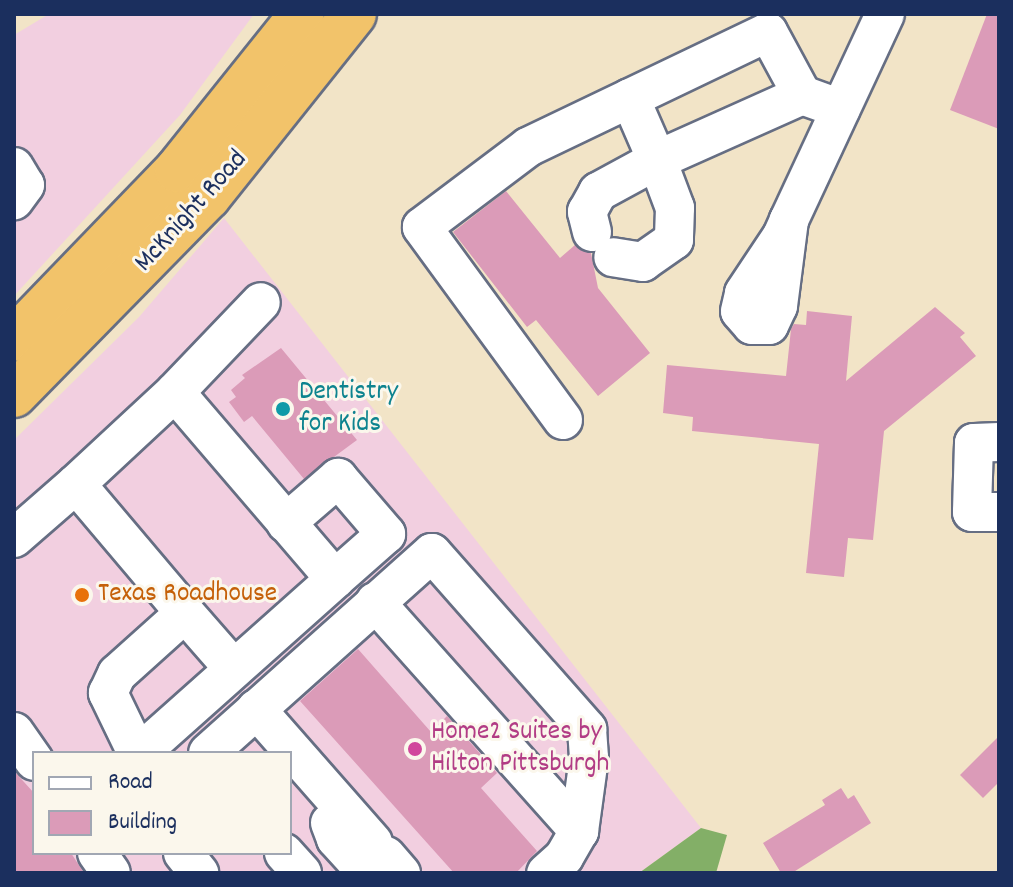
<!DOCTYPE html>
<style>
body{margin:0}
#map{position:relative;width:1013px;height:887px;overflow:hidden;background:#f2e4c7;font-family:Dekko,sans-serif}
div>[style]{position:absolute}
.built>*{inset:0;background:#f2cfe0}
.forest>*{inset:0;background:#83af67}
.building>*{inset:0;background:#db9bb8}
.roads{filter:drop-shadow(2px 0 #666e83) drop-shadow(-2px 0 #666e83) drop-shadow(0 2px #666e83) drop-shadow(0 -2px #666e83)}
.minor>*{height:38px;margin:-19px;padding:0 19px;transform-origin:19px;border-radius:19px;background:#fff}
.highway>*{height:44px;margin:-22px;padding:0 22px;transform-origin:22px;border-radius:22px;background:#f2c36a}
.dots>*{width:22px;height:22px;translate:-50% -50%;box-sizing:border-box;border:4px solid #fbf7ec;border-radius:50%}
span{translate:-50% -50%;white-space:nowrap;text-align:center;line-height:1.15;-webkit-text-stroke:6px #fbf7ec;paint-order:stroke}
.street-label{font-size:28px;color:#1b2f5e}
.culture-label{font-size:28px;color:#0d838f}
.left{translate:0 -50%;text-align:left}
.food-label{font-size:28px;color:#c56008}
.hotel-label{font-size:28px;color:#b23c85}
.frame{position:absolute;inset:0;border:16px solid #1b2f5e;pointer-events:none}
.legend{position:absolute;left:32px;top:751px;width:260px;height:104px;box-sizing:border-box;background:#fbf7ec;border:2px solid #a1a7b3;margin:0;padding:10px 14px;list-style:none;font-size:24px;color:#1b2f5e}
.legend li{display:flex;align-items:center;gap:16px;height:40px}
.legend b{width:40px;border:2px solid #a1a7b3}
</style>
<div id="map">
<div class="built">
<div style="clip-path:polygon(49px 14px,254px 14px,180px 115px,14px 296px,14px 35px)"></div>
<div style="clip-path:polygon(evenodd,224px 218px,701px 828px,639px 873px,14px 873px,14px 440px,139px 317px,224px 218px,34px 753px,290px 753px,290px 853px,34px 853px,34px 753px)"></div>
</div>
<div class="forest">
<div style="clip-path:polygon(701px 828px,727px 835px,716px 873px,639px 873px)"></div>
</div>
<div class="building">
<div style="clip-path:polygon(987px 14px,999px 14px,999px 129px,950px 110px)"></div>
<div style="clip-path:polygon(506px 191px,560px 258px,575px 245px,591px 253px,598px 288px,650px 353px,598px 396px,536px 320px,527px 327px,453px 232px)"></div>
<div style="clip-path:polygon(935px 307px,965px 333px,960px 337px,976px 356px,884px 431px,873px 540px,848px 538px,844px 577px,806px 573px,819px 444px,692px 431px,693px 417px,663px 413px,667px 365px,786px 376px,791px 329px,794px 324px,806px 325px,807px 311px,852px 316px,846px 381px)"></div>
<div style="clip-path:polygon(281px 348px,357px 440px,304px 479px,252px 416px,244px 422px,229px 402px,236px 397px,231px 390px,245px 378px,242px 375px)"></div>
<div style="clip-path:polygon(358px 649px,431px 732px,447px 716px,497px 773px,481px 788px,537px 851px,516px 873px,454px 873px,300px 701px)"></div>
<div style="clip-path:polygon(999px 736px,999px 782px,983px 798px,960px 775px)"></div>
<div style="clip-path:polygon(14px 771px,34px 793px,34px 853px,71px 853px,84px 873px,14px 873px)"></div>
<div style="clip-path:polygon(841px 788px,848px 799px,854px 795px,871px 823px,792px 873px,781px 873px,763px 843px,825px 805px,822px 800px)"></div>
</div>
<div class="roads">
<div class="minor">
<div style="left:630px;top:98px;width:68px;rotate:66.5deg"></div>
<div style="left:657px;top:160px;width:159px;rotate:-24.1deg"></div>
<div style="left:14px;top:167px;width:21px;rotate:59deg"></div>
<div style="left:25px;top:185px;width:19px;rotate:126deg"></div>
<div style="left:789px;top:220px;width:87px;rotate:97.3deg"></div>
<div style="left:778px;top:306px;width:21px;rotate:115deg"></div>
<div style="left:769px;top:325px;width:17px;rotate:180deg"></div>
<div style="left:752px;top:325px;width:18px;rotate:-131deg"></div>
<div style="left:740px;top:311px;width:18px;rotate:-77deg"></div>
<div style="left:744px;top:293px;width:69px;rotate:-56.3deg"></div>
<div style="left:782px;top:236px;width:17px;rotate:-66deg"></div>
<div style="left:789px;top:220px;width:227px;rotate:-65deg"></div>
<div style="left:592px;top:232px;width:21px;rotate:-104deg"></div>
<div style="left:587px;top:212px;width:23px;rotate:-61deg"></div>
<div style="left:598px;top:192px;width:67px;rotate:-28.5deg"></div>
<div style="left:657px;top:160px;width:51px;rotate:69.4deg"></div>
<div style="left:675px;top:208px;width:32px;rotate:92deg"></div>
<div style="left:674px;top:240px;width:38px;rotate:145deg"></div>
<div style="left:643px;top:262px;width:30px;rotate:-171deg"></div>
<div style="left:563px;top:420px;width:239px;rotate:-126.2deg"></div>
<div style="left:422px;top:227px;width:133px;rotate:-37deg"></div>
<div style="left:528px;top:147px;width:266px;rotate:-25.6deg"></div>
<div style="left:768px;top:32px;width:72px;rotate:61.6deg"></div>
<div style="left:802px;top:95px;width:41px;rotate:19.7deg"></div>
<div style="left:999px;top:442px;width:25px;rotate:178deg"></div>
<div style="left:974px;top:443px;width:69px;rotate:91.7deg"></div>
<div style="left:972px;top:512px;width:27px"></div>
<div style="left:76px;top:484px;width:135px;rotate:-42.9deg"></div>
<div style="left:286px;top:523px;width:69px;rotate:-40.9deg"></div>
<div style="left:338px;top:478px;width:74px;rotate:49.4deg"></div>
<div style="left:386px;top:534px;width:68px;rotate:138.6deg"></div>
<div style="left:14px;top:538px;width:82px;rotate:-41.1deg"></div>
<div style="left:76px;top:484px;width:169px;rotate:49.8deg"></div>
<div style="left:375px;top:602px;width:307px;rotate:48.3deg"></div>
<div style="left:256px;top:709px;width:177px;rotate:48.7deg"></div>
<div style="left:14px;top:732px;width:35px;rotate:55deg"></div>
<div style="left:137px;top:753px;width:67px;rotate:-115.8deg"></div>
<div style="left:108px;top:693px;width:21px;rotate:-65deg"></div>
<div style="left:117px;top:674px;width:91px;rotate:-41.9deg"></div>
<div style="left:185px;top:613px;width:74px;rotate:48.8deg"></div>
<div style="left:140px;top:753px;width:261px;rotate:-41.7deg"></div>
<div style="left:335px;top:579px;width:246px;rotate:-130.6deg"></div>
<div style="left:175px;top:392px;width:124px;rotate:-46.3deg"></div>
<div style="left:208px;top:753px;width:300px;rotate:-41.8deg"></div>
<div style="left:432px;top:553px;width:235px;rotate:48.6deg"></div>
<div style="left:587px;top:729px;width:29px;rotate:86deg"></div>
<div style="left:589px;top:758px;width:74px;rotate:97.8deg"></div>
<div style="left:579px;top:831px;width:30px;rotate:120deg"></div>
<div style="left:564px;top:857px;width:24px;rotate:138deg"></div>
<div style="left:330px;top:823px;width:17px;rotate:69deg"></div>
<div style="left:336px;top:839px;width:46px;rotate:47.6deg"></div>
<div style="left:97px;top:853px;width:24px;rotate:55deg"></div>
<div style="left:183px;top:853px;width:26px;rotate:51deg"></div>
<div style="left:284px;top:853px;width:27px;rotate:48deg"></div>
<div style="left:386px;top:856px;width:23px;rotate:49deg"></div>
</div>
<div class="highway">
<div style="left:14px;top:339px;width:235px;rotate:-46deg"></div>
<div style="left:177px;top:170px;width:200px;rotate:-51.3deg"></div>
<div style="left:14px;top:395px;width:277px;rotate:-45.6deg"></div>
<div style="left:208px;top:197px;width:234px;rotate:-51.4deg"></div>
</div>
</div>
<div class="dots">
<div style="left:283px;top:409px;background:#0f9aa8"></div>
<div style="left:82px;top:595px;background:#e8710a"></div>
<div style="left:415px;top:749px;background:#d1479c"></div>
</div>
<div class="street-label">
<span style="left:192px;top:212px;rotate:-48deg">McKnight Road</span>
</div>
<div class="culture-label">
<span class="left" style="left:299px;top:409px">Dentistry<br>for Kids</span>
</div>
<div class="food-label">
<span class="left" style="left:98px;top:595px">Texas Roadhouse</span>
</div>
<div class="hotel-label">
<span class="left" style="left:431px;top:749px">Home2 Suites by<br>Hilton Pittsburgh</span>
</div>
<div class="frame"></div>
<ul class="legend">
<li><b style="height:10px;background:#fff"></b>Road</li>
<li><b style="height:22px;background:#db9bb8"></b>Building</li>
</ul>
</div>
